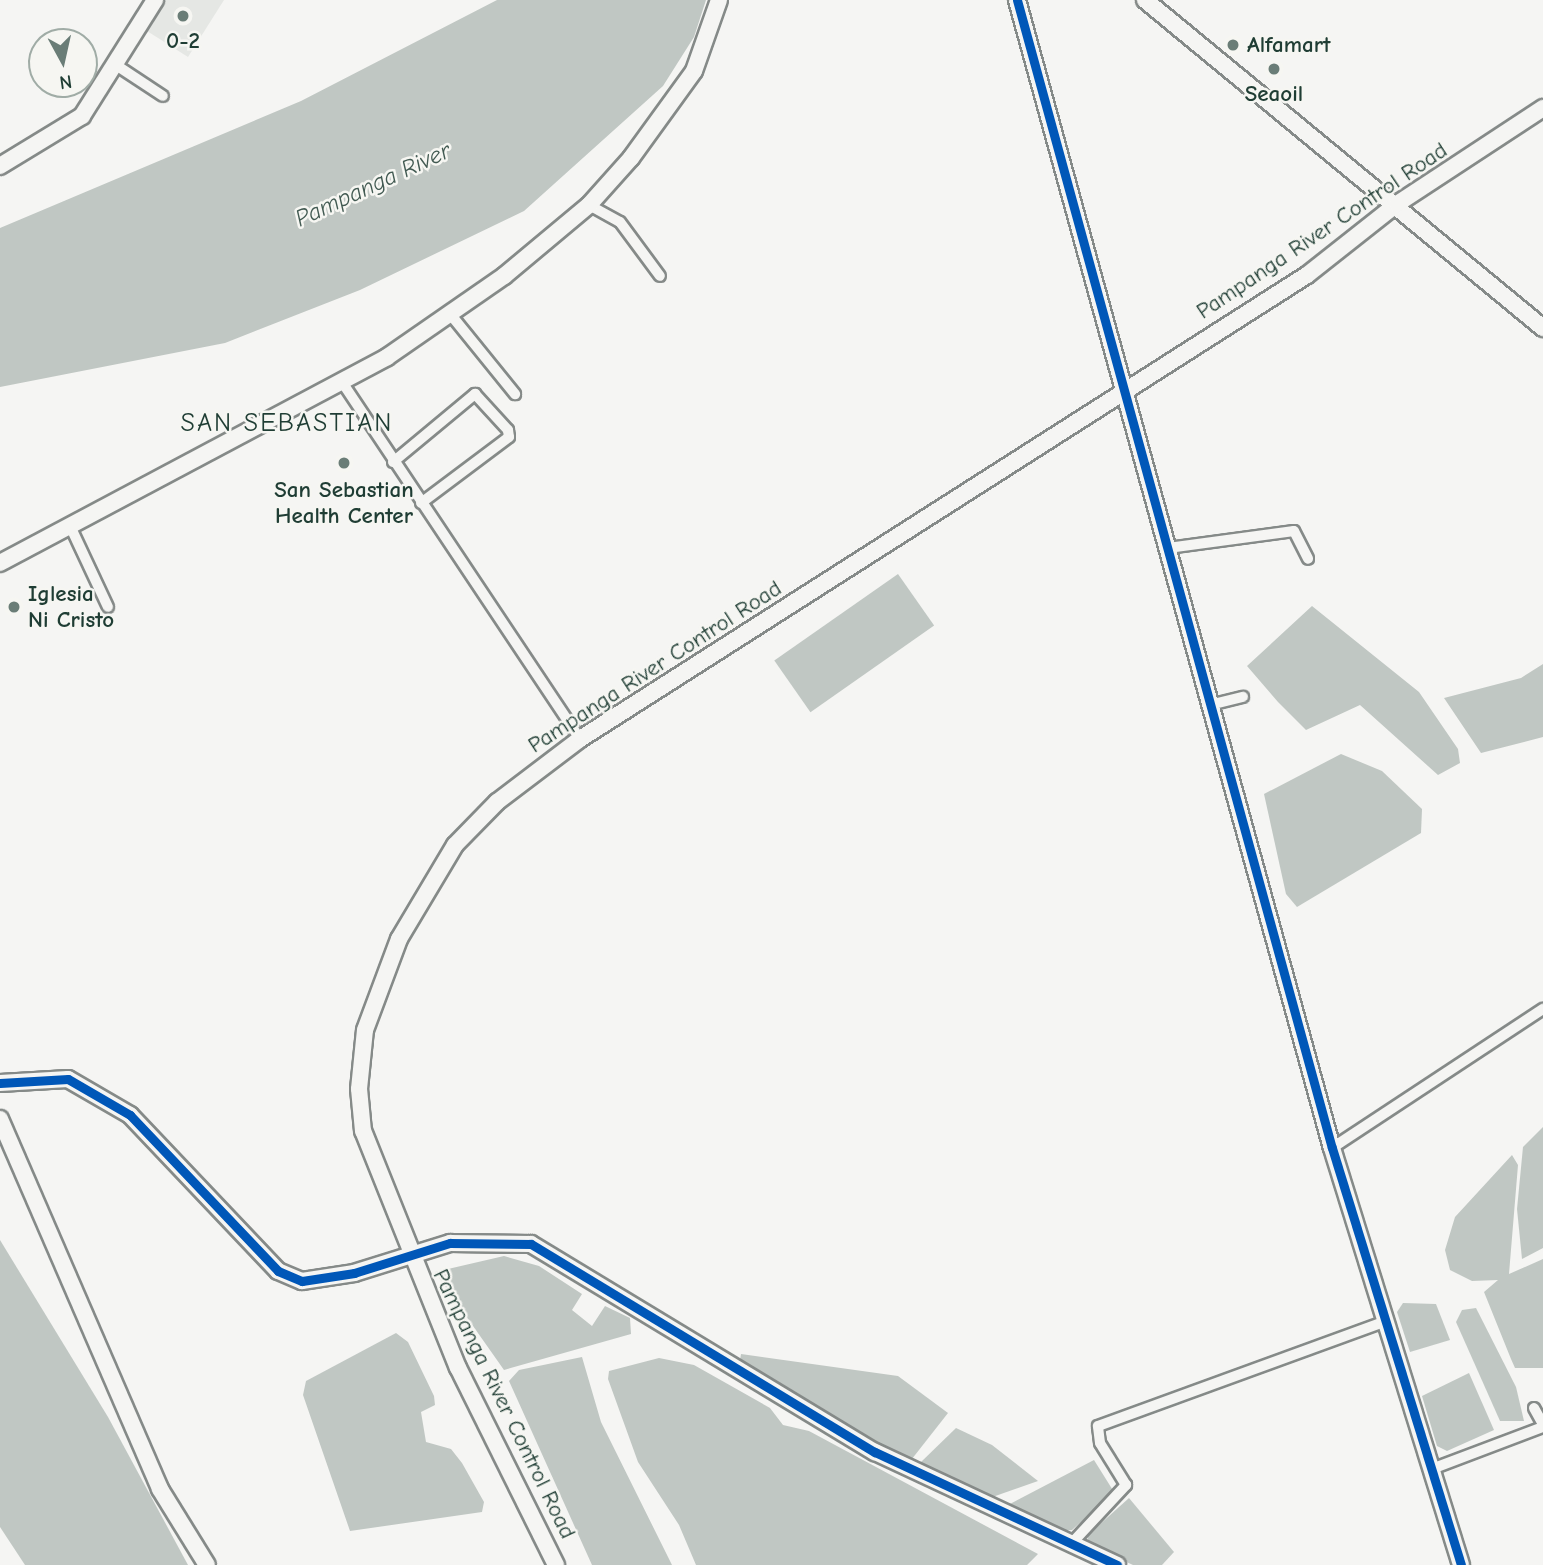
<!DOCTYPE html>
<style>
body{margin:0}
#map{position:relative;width:1543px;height:1565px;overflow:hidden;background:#f5f5f3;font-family:"Comic Neue",sans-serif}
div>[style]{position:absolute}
.built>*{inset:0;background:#e5e7e4}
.water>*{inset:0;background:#c0c7c3;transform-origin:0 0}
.roads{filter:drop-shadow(2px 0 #858a88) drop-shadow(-2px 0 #858a88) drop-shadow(0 2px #858a88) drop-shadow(0 -2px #858a88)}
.street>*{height:10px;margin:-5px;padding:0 5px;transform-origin:5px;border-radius:5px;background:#f5f5f3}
.secondary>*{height:16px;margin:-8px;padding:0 8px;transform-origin:8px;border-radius:8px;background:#f5f5f3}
.cycleway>*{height:9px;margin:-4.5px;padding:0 4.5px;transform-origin:4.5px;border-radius:4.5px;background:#0057b8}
.dots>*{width:19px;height:19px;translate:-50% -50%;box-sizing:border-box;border:4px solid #f6f6f2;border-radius:50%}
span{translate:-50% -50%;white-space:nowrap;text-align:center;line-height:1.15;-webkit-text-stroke:5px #f6f6f2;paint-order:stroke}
.poi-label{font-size:23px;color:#1f3d34;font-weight:700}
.left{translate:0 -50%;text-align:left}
.street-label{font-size:23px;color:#1f3d34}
.water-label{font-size:24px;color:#425a52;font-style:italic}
.quarter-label{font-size:26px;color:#1f3d34;letter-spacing:2px}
.north{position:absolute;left:28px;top:28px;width:70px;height:70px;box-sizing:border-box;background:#f6f6f2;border:2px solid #a0aca6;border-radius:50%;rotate:172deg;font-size:19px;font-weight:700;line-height:28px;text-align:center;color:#1f3d34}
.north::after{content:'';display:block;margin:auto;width:24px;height:32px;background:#6a7d77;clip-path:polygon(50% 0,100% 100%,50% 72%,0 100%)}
</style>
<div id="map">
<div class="built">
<div style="clip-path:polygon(161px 0,224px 0,188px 57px,147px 31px)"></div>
</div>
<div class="water">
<div style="clip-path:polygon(497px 0,706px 0,694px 37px,663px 86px,524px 211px,360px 290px,225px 343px,0 387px,0 228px,301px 101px)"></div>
<div style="left:898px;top:574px;width:63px;height:151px;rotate:55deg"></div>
<div style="clip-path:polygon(1312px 606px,1419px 692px,1458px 749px,1460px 763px,1438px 775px,1360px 705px,1306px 730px,1278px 702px,1247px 666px)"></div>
<div style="clip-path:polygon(1543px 664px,1543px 737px,1481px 753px,1444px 698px,1521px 678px)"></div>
<div style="clip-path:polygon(1341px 754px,1382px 771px,1422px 809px,1421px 833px,1297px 907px,1286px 894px,1264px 794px)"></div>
<div style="clip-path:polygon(1543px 1127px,1543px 1248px,1522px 1259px,1517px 1209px,1523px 1147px)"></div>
<div style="clip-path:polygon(1512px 1155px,1518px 1165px,1509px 1274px,1543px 1259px,1543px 1368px,1515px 1368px,1511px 1359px,1484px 1292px,1498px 1280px,1472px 1281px,1450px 1270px,1445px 1250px,1455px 1217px)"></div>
<div style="clip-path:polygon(0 1240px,108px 1417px,188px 1565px,25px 1565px,0 1527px)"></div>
<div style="clip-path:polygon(504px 1256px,539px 1266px,582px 1294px,572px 1310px,592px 1326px,605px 1306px,630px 1318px,631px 1334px,504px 1370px,435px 1272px)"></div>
<div style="clip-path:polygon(1403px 1303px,1436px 1304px,1450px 1340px,1410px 1352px,1397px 1312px)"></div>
<div style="clip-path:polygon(1476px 1308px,1516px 1387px,1524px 1421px,1500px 1421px,1456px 1322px,1462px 1310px)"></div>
<div style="clip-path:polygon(396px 1333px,408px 1342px,434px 1396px,435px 1405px,421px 1412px,426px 1442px,451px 1449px,462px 1463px,484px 1502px,482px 1512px,350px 1531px,303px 1395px,306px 1381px)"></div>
<div style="clip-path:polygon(741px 1354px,898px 1376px,948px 1413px,908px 1464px,739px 1367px)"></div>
<div style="clip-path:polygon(582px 1357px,601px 1422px,672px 1565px,592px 1565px,509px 1381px,519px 1370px)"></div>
<div style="clip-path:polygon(659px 1358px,694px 1365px,770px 1408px,783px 1425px,809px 1431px,1038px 1554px,1027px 1565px,696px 1565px,679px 1525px,638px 1462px,608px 1379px,609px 1371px)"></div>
<div style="clip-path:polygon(1469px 1373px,1494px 1430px,1447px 1451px,1437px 1446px,1422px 1396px)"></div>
<div style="clip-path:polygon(956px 1428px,992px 1445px,1038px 1481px,984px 1500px,924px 1471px,920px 1463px)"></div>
<div style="clip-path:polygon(1094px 1460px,1114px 1492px,1072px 1530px,1060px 1531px,1006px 1506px)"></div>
<div style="clip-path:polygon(1129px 1498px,1174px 1552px,1162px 1565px,1133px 1565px,1087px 1544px,1088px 1535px)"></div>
</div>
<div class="roads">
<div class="street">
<div style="left:116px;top:65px;width:56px;rotate:33.4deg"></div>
<div style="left:589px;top:205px;width:35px;rotate:29deg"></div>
<div style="left:620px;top:222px;width:67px;rotate:53.5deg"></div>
<div style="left:451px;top:315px;width:102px;rotate:51deg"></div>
<div style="left:342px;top:382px;width:429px;rotate:56.3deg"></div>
<div style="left:393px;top:462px;width:107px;rotate:-39.7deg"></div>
<div style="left:475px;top:394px;width:49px;rotate:47.5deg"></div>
<div style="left:508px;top:430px;width:7px;rotate:82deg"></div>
<div style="left:509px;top:437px;width:110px;rotate:143.1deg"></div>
<div style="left:71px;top:528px;width:87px;rotate:64.9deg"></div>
<div style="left:1168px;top:548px;width:127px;rotate:-7.7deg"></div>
<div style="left:1294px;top:531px;width:31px;rotate:63deg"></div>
<div style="left:1210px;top:705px;width:34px;rotate:-14deg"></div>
<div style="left:1332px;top:1148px;width:253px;rotate:-33.4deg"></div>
<div style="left:1534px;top:1408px;width:18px;rotate:61deg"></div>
<div style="left:1429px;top:1470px;width:122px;rotate:-20.7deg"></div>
<div style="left:1071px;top:1544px;width:81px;rotate:-47deg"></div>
<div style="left:1126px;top:1485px;width:49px;rotate:-121.8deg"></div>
<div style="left:1100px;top:1443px;width:17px;rotate:-97deg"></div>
<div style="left:1098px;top:1426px;width:304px;rotate:-20deg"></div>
</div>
<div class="secondary">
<div style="left:1017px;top:0;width:1190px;rotate:74.66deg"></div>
<div style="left:1332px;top:1148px;width:436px;rotate:72.8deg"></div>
<div style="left:1145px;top:0;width:516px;rotate:39.49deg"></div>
<div style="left:0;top:166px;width:96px;rotate:-31.4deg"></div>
<div style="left:82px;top:116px;width:137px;rotate:-57.8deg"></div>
<div style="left:0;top:563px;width:438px;rotate:-28deg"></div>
<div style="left:387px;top:357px;width:142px;rotate:-34.7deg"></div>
<div style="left:504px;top:276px;width:111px;rotate:-39.9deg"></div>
<div style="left:589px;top:205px;width:63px;rotate:-48.2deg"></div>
<div style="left:631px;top:158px;width:107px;rotate:-54.1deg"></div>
<div style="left:694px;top:71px;width:75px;rotate:-70.6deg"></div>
<div style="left:0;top:1083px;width:68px;rotate:-3.4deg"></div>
<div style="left:68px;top:1079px;width:72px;rotate:30.1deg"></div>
<div style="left:130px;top:1115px;width:215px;rotate:46.5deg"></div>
<div style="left:278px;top:1271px;width:26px;rotate:23deg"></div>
<div style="left:302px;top:1281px;width:53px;rotate:-8.7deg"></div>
<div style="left:354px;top:1273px;width:101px;rotate:-17.4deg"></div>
<div style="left:450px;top:1243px;width:81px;rotate:0.7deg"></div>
<div style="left:531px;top:1244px;width:402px;rotate:31.2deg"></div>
<div style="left:875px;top:1452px;width:267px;rotate:25deg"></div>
<div style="left:0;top:1119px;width:403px;rotate:66.6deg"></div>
<div style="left:160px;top:1489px;width:89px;rotate:58.3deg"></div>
<div style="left:556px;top:1565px;width:220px;rotate:-116.4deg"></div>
<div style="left:458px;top:1368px;width:255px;rotate:-111.8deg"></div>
<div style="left:363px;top:1131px;width:42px;rotate:-95.4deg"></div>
<div style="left:359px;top:1089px;width:59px;rotate:-84.2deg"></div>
<div style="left:365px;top:1030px;width:97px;rotate:-69.5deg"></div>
<div style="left:399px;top:939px;width:109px;rotate:-59.2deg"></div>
<div style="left:455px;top:845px;width:60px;rotate:-45.7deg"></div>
<div style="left:497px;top:802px;width:104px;rotate:-37.2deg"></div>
<div style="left:580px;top:739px;width:862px;rotate:-32.55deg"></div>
<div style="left:1307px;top:275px;width:115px;rotate:-38.3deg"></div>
<div style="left:1397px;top:204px;width:175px;rotate:-33.3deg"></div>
</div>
</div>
<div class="cycleway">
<div style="left:1017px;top:0;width:1190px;rotate:74.66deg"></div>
<div style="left:1332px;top:1148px;width:436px;rotate:72.8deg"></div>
<div style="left:0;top:1083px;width:68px;rotate:-3.4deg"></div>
<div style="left:68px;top:1079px;width:72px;rotate:30.1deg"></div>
<div style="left:130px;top:1115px;width:215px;rotate:46.5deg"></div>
<div style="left:278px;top:1271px;width:26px;rotate:23deg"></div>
<div style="left:302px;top:1281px;width:53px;rotate:-8.7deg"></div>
<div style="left:354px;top:1273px;width:101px;rotate:-17.4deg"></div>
<div style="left:450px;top:1243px;width:81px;rotate:0.7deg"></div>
<div style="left:531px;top:1244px;width:402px;rotate:31.2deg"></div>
<div style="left:875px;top:1452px;width:267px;rotate:25deg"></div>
</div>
<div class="dots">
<div style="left:183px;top:16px;background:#6a7d77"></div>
<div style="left:1233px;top:45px;background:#6a7d77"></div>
<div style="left:1274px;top:69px;background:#6a7d77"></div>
<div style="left:344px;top:463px;background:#6a7d77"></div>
<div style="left:14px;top:607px;background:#6a7d77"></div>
</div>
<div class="poi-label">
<span style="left:183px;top:41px">0-2</span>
<span class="left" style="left:1247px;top:45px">Alfamart</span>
<span style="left:1274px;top:94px">Seaoil</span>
<span style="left:344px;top:503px">San Sebastian<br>Health Center</span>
<span class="left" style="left:28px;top:607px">Iglesia<br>Ni Cristo</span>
</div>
<div class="street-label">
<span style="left:1322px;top:231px;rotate:-34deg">Pampanga River Control Road</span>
<span style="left:655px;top:667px;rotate:-33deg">Pampanga River Control Road</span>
<span style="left:504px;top:1404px;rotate:64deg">Pampanga River Control Road</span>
</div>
<div class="water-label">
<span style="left:373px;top:185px;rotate:-25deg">Pampanga River</span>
</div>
<div class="quarter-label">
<span style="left:287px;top:424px">SAN SEBASTIAN</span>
</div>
<div class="north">N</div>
</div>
